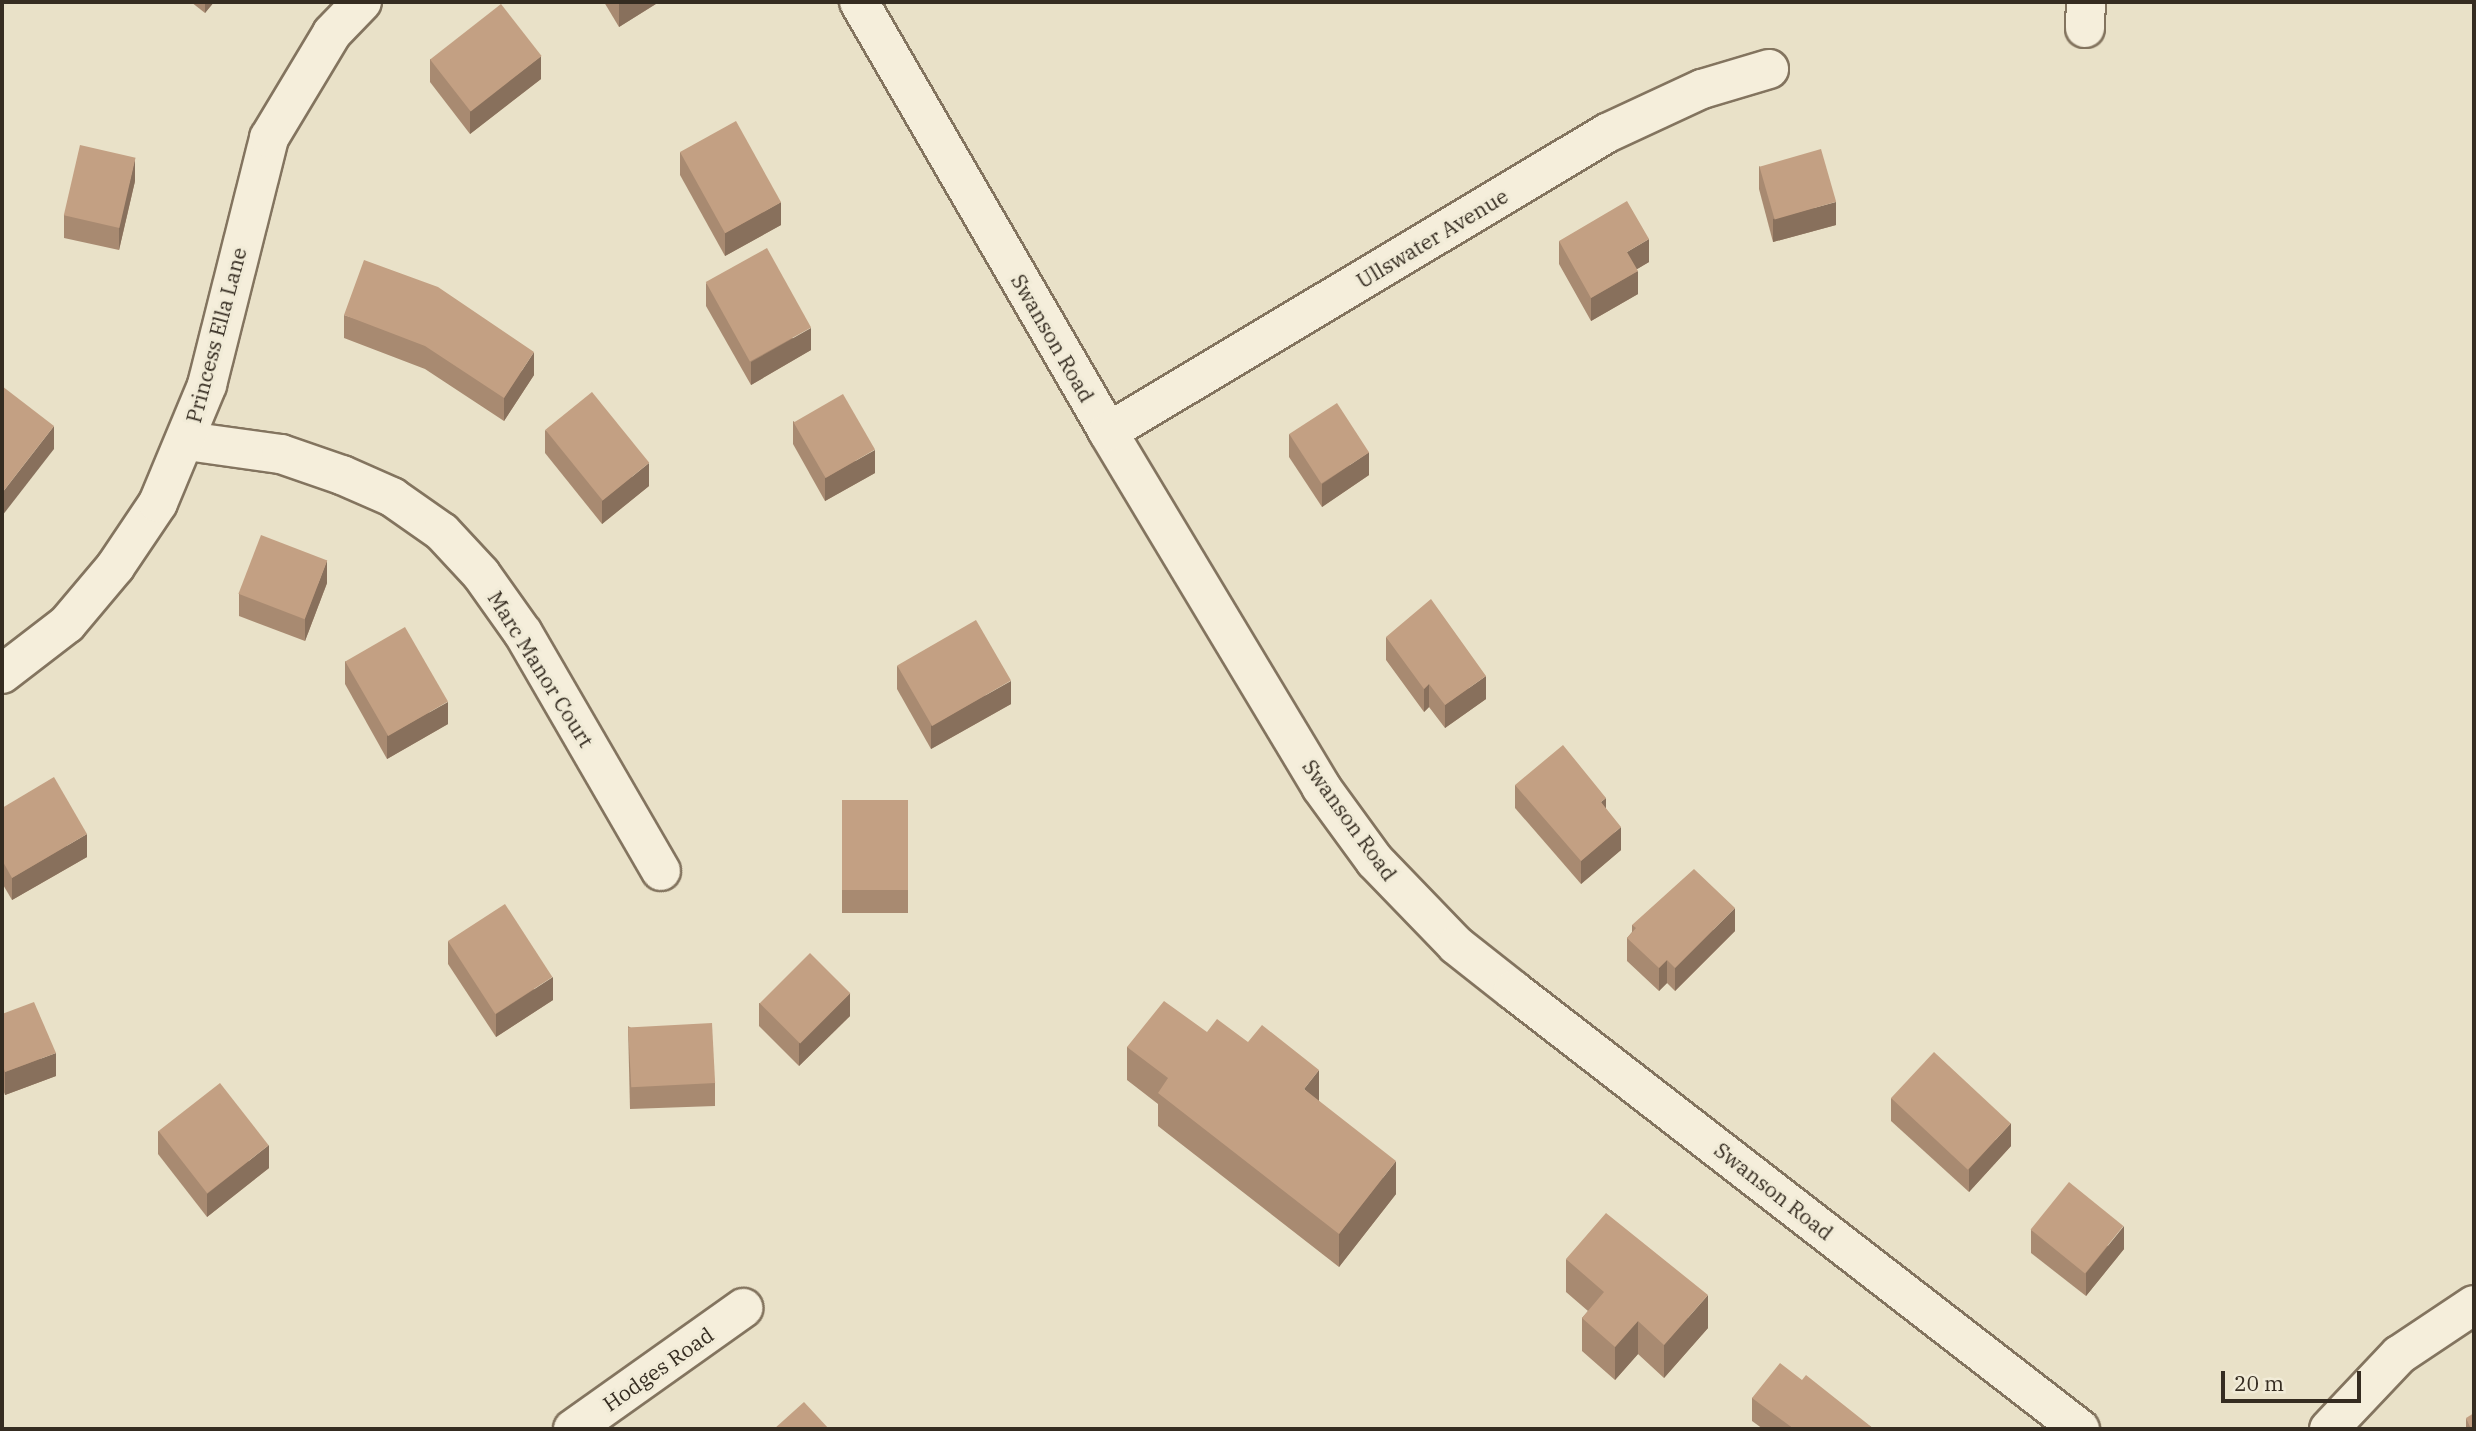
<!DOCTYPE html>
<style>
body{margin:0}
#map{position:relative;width:2476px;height:1431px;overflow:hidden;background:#e9e1c8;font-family:"IBM Plex Serif",serif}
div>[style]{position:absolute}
.roads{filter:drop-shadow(2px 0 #83745f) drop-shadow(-2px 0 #83745f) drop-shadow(0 2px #83745f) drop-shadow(0 -2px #83745f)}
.minor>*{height:38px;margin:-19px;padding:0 19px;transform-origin:19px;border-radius:19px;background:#f5eedb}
.wall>*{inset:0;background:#a88a71;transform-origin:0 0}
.shaded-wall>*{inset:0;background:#88705c}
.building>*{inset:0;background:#c3a083;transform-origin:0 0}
span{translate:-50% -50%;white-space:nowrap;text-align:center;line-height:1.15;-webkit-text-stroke:6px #f1ebd7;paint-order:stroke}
.street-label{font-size:21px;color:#352c21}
.frame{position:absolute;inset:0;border:4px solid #352c21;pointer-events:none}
.scale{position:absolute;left:2221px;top:1371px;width:140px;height:32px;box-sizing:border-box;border:4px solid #352c21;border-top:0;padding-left:9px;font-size:21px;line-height:24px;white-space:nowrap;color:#352c21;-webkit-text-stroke:5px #f1ebd7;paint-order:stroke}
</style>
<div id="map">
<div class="roads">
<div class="minor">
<div style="left:859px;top:2px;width:497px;rotate:59.9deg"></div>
<div style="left:1108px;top:432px;width:414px;rotate:59deg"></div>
<div style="left:1321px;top:787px;width:92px;rotate:53.9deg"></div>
<div style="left:1375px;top:861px;width:117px;rotate:46deg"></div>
<div style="left:1456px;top:945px;width:73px;rotate:38.3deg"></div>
<div style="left:1513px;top:990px;width:717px;rotate:37.75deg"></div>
<div style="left:2085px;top:28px;width:26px;rotate:-88deg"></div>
<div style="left:1108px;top:432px;width:582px;rotate:-30.93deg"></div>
<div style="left:1607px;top:133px;width:105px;rotate:-24.9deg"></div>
<div style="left:1702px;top:89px;width:70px;rotate:-16.6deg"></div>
<div style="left:187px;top:441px;width:95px;rotate:7.9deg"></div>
<div style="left:281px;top:454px;width:65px;rotate:19deg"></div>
<div style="left:342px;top:475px;width:55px;rotate:23.7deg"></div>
<div style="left:392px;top:497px;width:61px;rotate:35deg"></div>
<div style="left:442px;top:532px;width:57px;rotate:47.1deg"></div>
<div style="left:481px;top:574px;width:72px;rotate:54.6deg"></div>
<div style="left:523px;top:633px;width:275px;rotate:59.9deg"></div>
<div style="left:2px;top:674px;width:82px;rotate:-37.6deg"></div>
<div style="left:67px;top:624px;width:75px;rotate:-49.9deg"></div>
<div style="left:115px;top:567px;width:77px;rotate:-56.1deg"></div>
<div style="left:158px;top:503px;width:128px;rotate:-67.4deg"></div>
<div style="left:207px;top:385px;width:255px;rotate:-75.9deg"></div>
<div style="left:269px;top:138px;width:122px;rotate:-59deg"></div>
<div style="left:332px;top:33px;width:43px;rotate:-45.9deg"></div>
<div style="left:573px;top:1429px;width:209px;rotate:-35.4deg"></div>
<div style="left:2329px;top:1429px;width:102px;rotate:-46.6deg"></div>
<div style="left:2399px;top:1355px;width:90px;rotate:-33.7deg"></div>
</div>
</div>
<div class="wall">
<div style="clip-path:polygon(191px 2px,214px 2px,205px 13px)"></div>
<div style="clip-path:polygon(604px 2px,659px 2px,619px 27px)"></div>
<div style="clip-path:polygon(430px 59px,541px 79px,470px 134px,430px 82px)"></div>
<div style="clip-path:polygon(680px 152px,781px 225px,725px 256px,680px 175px)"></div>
<div style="clip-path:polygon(1759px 166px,1836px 225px,1773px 242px,1759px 189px)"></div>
<div style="clip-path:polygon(135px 181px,119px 250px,64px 238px,64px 215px)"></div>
<div style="clip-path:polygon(1559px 241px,1649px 262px,1637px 269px,1638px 294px,1591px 321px,1559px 264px)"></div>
<div style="clip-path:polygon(706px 283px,811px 350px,751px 385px,706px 306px)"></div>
<div style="clip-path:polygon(344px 315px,534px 375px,504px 421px,425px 369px,344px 338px)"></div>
<div style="clip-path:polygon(793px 421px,875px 473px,825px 501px,793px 444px)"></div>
<div style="clip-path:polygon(545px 430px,649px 486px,602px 524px,545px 453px)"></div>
<div style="clip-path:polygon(1289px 434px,1369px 475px,1322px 507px,1289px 457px)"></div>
<div style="clip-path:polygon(327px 583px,305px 641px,239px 616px,239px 594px)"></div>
<div style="clip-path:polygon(1386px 637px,1486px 699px,1445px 728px,1429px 707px,1424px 712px,1386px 660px)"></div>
<div style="clip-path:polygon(345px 661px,448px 724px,387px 759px,345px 684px)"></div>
<div style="clip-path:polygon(897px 666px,1011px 704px,931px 749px,897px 689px)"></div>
<div style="clip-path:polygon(1515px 785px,1606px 809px,1621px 850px,1581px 884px,1515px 808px)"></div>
<div style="left:842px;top:800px;width:66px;height:113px"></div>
<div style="clip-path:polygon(2px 808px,87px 857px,12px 900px,2px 883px)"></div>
<div style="clip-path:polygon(1632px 925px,1735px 931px,1675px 991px,1667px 983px,1659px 991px,1627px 961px,1627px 938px,1632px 932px)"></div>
<div style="clip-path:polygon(448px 941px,553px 1000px,496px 1037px,448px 964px)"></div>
<div style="clip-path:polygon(759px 1003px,850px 1016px,799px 1066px,759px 1026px)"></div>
<div style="clip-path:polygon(2px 1014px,56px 1076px,5px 1095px,2px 1087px)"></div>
<div style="clip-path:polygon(628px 1026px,715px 1083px,715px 1106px,630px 1109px)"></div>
<div style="clip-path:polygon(1207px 1032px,1319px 1101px,1396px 1194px,1339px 1267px,1158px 1126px,1158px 1104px,1127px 1080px,1127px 1047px)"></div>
<div style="clip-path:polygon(1891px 1098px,2011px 1146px,1969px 1192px,1891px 1121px)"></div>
<div style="clip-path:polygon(158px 1131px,269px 1168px,207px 1217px,158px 1154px)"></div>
<div style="clip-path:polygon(2031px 1230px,2124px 1249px,2086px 1296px,2031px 1253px)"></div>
<div style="clip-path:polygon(1566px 1259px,1708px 1328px,1664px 1378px,1638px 1354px,1615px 1380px,1582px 1351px,1582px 1318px,1588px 1311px,1566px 1292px)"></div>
<div style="clip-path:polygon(1802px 1380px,1874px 1429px,1763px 1429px,1752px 1421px,1752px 1398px)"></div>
<div style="clip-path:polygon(2466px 1418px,2474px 1429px,2466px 1429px)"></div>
</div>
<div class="shaded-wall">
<div style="clip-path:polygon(205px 2px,214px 2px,205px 13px)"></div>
<div style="clip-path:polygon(622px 2px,659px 2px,619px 27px,619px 4px)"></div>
<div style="clip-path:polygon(541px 56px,541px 79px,470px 134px,470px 111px)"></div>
<div style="clip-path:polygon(135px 158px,135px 181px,119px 250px,119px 227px)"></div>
<div style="clip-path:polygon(781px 202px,781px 225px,725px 256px,725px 233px)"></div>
<div style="clip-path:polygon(1836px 202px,1836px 225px,1773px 242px,1773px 219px)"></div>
<div style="clip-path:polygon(1649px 239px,1649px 262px,1627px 275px,1627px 252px)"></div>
<div style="clip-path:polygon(1638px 271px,1638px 294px,1591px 321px,1591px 298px)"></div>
<div style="clip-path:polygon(811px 328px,811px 350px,751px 385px,751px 362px)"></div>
<div style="clip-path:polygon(534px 352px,534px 375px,504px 421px,504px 398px)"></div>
<div style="clip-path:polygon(54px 426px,54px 449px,2px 516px,2px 493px)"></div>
<div style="clip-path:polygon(875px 450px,875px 473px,825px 501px,825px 478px)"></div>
<div style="clip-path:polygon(1369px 452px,1369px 475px,1322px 507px,1322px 484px)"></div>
<div style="clip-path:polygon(649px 463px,649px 486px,602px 524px,602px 501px)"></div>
<div style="clip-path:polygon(327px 560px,327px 583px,305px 641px,305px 618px)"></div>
<div style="clip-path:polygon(1486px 676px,1486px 699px,1445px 728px,1445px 705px)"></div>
<div style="clip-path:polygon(1011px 681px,1011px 704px,931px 749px,931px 726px)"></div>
<div style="clip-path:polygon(1429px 684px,1429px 707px,1424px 712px,1424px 689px)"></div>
<div style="clip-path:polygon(448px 702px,448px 724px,387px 759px,387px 736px)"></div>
<div style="clip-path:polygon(1606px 798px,1606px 821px,1601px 802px)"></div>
<div style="clip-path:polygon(1621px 827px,1621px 850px,1581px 884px,1581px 861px)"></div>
<div style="clip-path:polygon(87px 834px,87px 857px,12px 900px,12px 878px)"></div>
<div style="clip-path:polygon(1735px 908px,1735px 931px,1675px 991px,1675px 968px)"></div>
<div style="clip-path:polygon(1667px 960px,1667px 983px,1659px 991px,1659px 968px)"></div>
<div style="clip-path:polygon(553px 977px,553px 1000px,496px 1037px,496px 1014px)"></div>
<div style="clip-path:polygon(850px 993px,850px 1016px,799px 1066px,799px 1043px)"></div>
<div style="clip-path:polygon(56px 1053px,56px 1076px,5px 1095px,5px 1072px)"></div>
<div style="clip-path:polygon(1319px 1070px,1319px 1103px,1304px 1089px)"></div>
<div style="clip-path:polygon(2011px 1123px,2011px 1146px,1969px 1192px,1969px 1169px)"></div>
<div style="clip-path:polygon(269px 1145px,269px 1168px,207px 1217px,207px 1194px)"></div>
<div style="clip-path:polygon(1396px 1161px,1396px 1194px,1339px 1267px,1339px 1234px)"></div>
<div style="clip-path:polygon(2124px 1226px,2124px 1249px,2086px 1296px,2086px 1273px)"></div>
<div style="clip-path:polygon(1708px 1295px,1708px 1328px,1664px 1378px,1664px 1345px)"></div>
<div style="clip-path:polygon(1638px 1321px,1638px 1354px,1615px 1380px,1615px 1347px)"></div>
</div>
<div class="building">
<div style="left:501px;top:4px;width:66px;height:90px;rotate:52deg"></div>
<div style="left:736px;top:121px;width:93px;height:64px;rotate:61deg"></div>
<div style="left:80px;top:145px;width:57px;height:72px;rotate:13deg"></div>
<div style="left:1821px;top:149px;width:55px;height:64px;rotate:74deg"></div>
<div style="clip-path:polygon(1627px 201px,1649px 239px,1627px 252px,1638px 271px,1591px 298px,1559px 241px)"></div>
<div style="left:767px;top:248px;width:91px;height:70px;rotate:61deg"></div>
<div style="clip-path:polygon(364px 260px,438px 287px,534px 352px,504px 398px,425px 346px,344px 315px)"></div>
<div style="clip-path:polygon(2px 386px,54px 426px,2px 493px)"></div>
<div style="left:592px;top:392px;width:91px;height:60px;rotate:51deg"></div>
<div style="left:843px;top:394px;width:64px;height:57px;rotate:60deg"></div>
<div style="left:1337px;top:403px;width:59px;height:57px;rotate:57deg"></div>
<div style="left:261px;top:535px;width:71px;height:63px;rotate:21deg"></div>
<div style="clip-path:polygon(1431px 599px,1486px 676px,1445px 705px,1429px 684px,1424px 689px,1386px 637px)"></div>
<div style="left:976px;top:620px;width:70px;height:91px;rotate:60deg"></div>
<div style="left:405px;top:627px;width:86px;height:69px;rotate:60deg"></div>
<div style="clip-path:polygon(1563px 745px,1606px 798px,1601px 802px,1621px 827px,1581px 861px,1515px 785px)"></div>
<div style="clip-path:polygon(54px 777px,87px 834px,12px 878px,2px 860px,2px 808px)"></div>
<div style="left:842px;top:800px;width:66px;height:90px"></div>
<div style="clip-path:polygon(1694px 869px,1735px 908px,1675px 968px,1667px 960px,1659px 968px,1627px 938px,1636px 928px,1632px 925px)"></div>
<div style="left:505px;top:904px;width:87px;height:68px;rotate:57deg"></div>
<div style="left:810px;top:953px;width:57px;height:71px;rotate:45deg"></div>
<div style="clip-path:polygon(1164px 1001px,1207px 1032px,1217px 1019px,1248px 1042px,1262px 1025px,1319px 1070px,1304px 1089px,1396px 1161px,1339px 1234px,1158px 1093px,1168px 1078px,1127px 1047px)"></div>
<div style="clip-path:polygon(34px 1002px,56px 1053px,5px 1072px,2px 1064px,2px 1014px)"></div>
<div style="left:712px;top:1023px;width:60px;height:84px;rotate:87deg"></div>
<div style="left:1934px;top:1052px;width:105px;height:63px;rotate:43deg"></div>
<div style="left:220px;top:1083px;width:79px;height:78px;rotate:52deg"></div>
<div style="left:2069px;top:1182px;width:70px;height:61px;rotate:39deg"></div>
<div style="clip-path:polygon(1606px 1213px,1708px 1295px,1664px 1345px,1638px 1321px,1615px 1347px,1582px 1318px,1604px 1292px,1566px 1259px)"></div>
<div style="clip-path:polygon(1780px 1363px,1802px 1380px,1806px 1375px,1874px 1429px,1794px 1429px,1752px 1398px)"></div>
<div style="clip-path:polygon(804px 1402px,829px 1429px,774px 1429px)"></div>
<div style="clip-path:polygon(2474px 1413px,2474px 1429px,2471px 1429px,2466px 1418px)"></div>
</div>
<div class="street-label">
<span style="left:1432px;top:238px;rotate:-31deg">Ullswater Avenue</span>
<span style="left:216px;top:335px;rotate:-75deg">Princess Ella Lane</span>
<span style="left:1053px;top:338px;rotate:60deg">Swanson Road</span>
<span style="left:541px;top:669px;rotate:58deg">Marc Manor Court</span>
<span style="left:1350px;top:820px;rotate:54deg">Swanson Road</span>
<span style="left:1774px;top:1191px;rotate:38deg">Swanson Road</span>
<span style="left:658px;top:1369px;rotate:-35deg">Hodges Road</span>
</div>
<div class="frame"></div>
<div class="scale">20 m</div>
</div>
